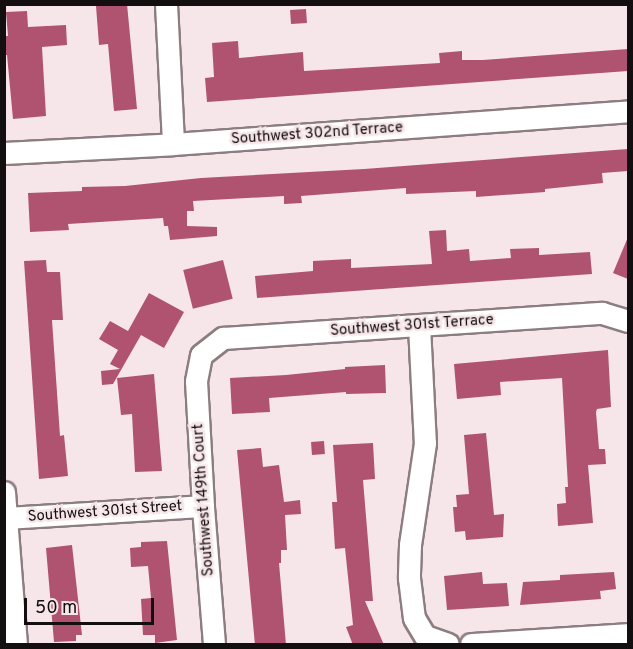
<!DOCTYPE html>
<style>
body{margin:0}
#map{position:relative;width:633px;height:649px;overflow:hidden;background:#f6e6ea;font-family:Overpass,sans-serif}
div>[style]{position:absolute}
.building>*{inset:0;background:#af5371;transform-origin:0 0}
.roads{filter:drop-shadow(2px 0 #8c7d81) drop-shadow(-2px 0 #8c7d81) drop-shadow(0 2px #8c7d81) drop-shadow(0 -2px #8c7d81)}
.minor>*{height:21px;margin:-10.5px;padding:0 10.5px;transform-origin:10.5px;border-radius:10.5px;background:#fff}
span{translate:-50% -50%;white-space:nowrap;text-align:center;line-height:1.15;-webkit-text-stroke:5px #f6e6ea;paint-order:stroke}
.street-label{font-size:15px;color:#130e0f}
.frame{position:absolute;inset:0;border:6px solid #130e0f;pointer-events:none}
.scale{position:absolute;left:24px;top:598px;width:130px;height:27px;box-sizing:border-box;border:3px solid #130e0f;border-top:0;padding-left:8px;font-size:18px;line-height:21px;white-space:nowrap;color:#130e0f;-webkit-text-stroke:4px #f6e6ea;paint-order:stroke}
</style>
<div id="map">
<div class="building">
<div style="clip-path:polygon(127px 4px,137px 109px,114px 111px,108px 44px,99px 45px,96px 6px)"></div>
<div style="left:306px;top:9px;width:14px;height:16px;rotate:86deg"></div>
<div style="clip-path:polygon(27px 11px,28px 27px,66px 25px,67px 45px,42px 47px,46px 116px,13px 119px,7px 55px,4px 55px,4px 36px,8px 36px,6px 12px)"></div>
<div style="clip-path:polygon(238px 41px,239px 58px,303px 52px,304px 71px,440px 63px,439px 53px,462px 51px,462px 60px,483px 60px,628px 49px,628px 71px,207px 102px,205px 78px,214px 77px,212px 43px)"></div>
<div style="clip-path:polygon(628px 149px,628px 171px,602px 173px,603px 183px,545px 189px,545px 192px,476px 197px,476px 191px,406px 194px,406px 188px,301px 196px,302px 203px,284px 204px,284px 196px,193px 201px,194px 211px,187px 211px,187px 226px,217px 227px,217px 236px,170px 240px,168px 226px,164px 226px,163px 218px,68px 224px,69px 230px,30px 232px,28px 193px,82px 191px,82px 187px,125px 186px,201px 178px,364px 169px)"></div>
<div style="clip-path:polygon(446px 230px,447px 251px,469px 249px,470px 261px,511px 258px,510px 249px,539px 248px,539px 255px,590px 252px,592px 274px,257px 298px,255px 276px,313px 271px,313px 261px,351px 259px,351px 268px,432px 264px,429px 231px)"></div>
<div style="clip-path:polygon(628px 237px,628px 279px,613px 273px)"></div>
<div style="clip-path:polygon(46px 260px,47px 272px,60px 272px,63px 320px,52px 320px,60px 436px,64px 435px,68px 476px,39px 479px,24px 261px)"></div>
<div style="left:223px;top:260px;width:40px;height:41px;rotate:76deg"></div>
<div style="clip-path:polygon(149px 293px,184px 312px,164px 348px,141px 335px,113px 384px,102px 385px,101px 371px,120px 369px,110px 364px,118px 350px,99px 339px,110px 321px,128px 331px)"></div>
<div style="clip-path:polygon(608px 350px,611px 407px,597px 409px,596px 412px,599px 449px,605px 449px,606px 464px,588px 465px,593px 523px,558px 526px,557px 504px,566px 503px,565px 487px,568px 487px,562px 378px,500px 382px,501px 395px,457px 399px,454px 364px)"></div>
<div style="clip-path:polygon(385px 365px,386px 393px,346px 394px,346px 392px,269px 398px,270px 412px,232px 414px,230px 378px,286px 375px,345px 369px,345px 367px)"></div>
<div style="clip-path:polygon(154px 374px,162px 471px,135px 472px,132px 414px,121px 415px,117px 378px)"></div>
<div style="clip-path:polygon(486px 433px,494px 515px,504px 514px,503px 537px,466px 540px,465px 531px,455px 532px,453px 507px,457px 507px,456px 495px,469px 494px,464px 435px)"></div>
<div style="left:324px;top:441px;width:13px;height:13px;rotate:86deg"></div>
<div style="clip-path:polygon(373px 443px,375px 479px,363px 480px,373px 601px,365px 601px,384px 645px,353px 645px,346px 627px,353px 625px,345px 548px,335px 549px,332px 502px,337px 502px,333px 445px)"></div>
<div style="clip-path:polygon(261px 448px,263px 467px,279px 465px,284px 502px,300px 500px,301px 514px,285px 515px,287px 550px,281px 550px,281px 563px,279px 563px,286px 645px,255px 645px,237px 450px)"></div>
<div style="clip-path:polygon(167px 541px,177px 640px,155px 643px,155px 635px,143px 635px,141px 599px,151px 598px,148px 566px,131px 567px,130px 548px,141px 547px,141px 542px)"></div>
<div style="clip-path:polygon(72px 545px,82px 635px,76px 635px,76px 641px,54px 642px,46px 548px)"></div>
<div style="clip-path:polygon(482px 572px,483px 584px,507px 583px,509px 606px,447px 610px,444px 576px)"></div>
<div style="clip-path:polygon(614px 572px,616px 589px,600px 591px,601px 599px,520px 605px,523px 582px,560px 580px,560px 575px)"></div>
</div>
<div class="roads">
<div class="minor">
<div style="left:166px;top:4px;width:140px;rotate:87.1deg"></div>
<div style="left:4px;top:153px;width:169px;rotate:-3deg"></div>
<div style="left:173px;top:144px;width:456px;rotate:-4.1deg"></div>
<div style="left:419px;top:326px;width:117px;rotate:87.1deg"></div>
<div style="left:425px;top:443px;width:103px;rotate:98.4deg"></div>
<div style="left:410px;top:545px;width:33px;rotate:92deg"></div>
<div style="left:409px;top:578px;width:40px;rotate:82.9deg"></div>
<div style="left:414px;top:618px;width:21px;rotate:59deg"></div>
<div style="left:425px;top:636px;width:24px;rotate:19deg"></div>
<div style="left:4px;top:492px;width:152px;rotate:85.5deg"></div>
<div style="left:7px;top:518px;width:196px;rotate:-3.5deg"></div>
<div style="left:214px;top:644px;width:138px;rotate:-94.6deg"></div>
<div style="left:203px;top:506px;width:125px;rotate:-93.2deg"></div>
<div style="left:196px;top:381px;width:26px;rotate:-79deg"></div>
<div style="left:201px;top:355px;width:28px;rotate:-38deg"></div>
<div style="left:223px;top:338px;width:380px;rotate:-3.8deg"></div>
<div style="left:602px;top:313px;width:27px;rotate:17deg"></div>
<div style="left:471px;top:644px;width:157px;rotate:-3.6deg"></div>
</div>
</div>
<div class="street-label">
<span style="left:317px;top:134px;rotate:-4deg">Southwest 302nd Terrace</span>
<span style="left:412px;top:326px;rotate:-4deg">Southwest 301st Terrace</span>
<span style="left:204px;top:500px;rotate:-94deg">Southwest 149th Court</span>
<span style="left:105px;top:512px;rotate:-4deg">Southwest 301st Street</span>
</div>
<div class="frame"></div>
<div class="scale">50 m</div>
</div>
